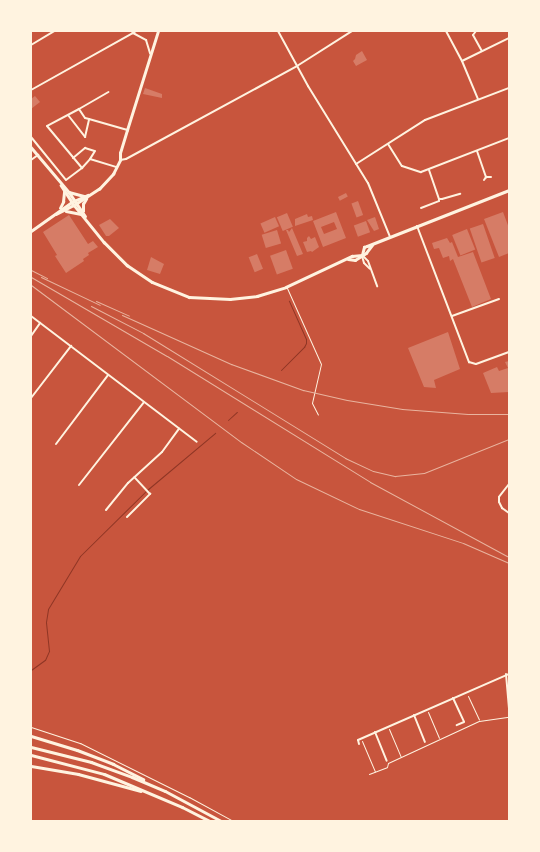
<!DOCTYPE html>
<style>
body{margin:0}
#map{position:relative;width:540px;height:852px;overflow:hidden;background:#c8553d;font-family:"IBM Plex Sans",sans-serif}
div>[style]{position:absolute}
.stream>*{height:1px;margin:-0.5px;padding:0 0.5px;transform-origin:0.5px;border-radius:0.5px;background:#8f3625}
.building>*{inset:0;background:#d67c66;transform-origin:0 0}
.path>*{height:1px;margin:-0.5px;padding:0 0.5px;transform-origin:0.5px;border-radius:0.5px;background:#fff3e0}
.service>*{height:1px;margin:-0.5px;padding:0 0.5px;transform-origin:0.5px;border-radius:0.5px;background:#fff3e0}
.minor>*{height:2px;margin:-1px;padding:0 1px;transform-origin:1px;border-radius:1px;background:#fff3e0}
.tertiary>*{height:2.5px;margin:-1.25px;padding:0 1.25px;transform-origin:1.25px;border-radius:1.25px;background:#fff3e0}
.trunk>*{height:3px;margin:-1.5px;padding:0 1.5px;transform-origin:1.5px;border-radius:1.5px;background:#fff3e0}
.rail>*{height:1px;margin:-0.5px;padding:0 0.5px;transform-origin:0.5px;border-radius:0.5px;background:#e9b49f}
span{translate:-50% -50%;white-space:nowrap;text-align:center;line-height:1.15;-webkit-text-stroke:3px #fff3e0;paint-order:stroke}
.frame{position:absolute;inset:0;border:32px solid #fff3e0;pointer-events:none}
</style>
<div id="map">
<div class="stream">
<div style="left:281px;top:370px;width:33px;rotate:-45deg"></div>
<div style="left:304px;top:347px;width:4px;rotate:-63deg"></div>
<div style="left:306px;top:343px;width:4px;rotate:-90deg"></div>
<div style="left:306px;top:339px;width:42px;rotate:-114.1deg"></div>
<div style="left:228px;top:420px;width:12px;rotate:-42deg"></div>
<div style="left:31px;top:670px;width:17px;rotate:-36deg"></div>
<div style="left:45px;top:660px;width:10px;rotate:-66deg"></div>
<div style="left:49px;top:651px;width:29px;rotate:-96deg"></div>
<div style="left:46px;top:622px;width:13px;rotate:-81deg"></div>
<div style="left:48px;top:609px;width:62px;rotate:-58.9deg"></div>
<div style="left:80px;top:556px;width:94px;rotate:-44.6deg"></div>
<div style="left:147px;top:490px;width:89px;rotate:-40deg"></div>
</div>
<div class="building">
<div style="clip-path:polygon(362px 51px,367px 60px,356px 66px,353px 61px,355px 59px,356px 55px)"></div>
<div style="clip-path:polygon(145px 88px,162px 94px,162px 98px,143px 94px)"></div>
<div style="clip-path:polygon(35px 96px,40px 102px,31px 109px,31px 99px)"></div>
<div style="left:346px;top:193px;width:4px;height:9px;rotate:63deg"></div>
<div style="left:358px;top:201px;width:15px;height:7px;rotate:70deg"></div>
<div style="clip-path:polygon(evenodd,336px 212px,346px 238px,323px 247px,313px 221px,336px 212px,334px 222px,337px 229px,324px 234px,321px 227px,334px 222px)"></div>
<div style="clip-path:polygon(503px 212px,509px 228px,509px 253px,499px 257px,484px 219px)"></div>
<div style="left:287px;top:213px;width:15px;height:11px;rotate:67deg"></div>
<div style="clip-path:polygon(307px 214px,308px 217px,312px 216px,313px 220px,295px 226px,295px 219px)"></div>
<div style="clip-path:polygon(69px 215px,88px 244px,93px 241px,98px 247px,88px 253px,89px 255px,83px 259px,84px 261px,66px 273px,55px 256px,57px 255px,43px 232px)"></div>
<div style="left:275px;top:217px;width:10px;height:16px;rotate:66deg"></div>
<div style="clip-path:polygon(375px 217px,379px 229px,374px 231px,367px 220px)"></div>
<div style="clip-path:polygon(110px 219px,119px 228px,109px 236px,106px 236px,99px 225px)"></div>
<div style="left:366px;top:221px;width:12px;height:13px;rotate:70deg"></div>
<div style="left:483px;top:224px;width:36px;height:14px;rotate:71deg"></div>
<div style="clip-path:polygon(292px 228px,303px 254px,297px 256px,286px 230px,288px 230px,289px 232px)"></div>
<div style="left:467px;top:229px;width:22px;height:16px;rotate:68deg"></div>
<div style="left:277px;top:230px;width:14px;height:16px;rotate:73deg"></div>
<div style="clip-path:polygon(309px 236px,311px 239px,315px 237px,319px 247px,312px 252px,311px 251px,307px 252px,303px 242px,307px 241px,307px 238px)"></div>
<div style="clip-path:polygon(447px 238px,450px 243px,452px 242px,458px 257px,473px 252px,491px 299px,472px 307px,453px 259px,450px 261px,449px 256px,443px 258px,439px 248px,434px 249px,432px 243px)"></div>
<div style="left:286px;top:250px;width:20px;height:17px;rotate:70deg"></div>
<div style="left:257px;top:254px;width:16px;height:9px;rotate:68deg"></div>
<div style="clip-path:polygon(151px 257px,164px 264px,160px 274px,147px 270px)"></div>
<div style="clip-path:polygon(448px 332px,460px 369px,434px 380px,436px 388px,424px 387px,408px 348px)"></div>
<div style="clip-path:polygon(509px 361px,509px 392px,491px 393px,483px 373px,497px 367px,499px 371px,508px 368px,505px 362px)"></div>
</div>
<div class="path">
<div style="left:468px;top:696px;width:26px;rotate:65deg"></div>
<div style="left:428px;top:712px;width:28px;rotate:67deg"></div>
<div style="left:31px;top:727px;width:52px;rotate:18.1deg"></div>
<div style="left:80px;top:743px;width:122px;rotate:26.4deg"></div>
<div style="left:189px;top:797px;width:50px;rotate:28.6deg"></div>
<div style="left:389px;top:729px;width:30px;rotate:67deg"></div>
<div style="left:362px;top:741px;width:33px;rotate:67deg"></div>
<div style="left:369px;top:774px;width:19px;rotate:-21deg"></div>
<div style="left:387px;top:767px;width:4px;rotate:-76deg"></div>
<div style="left:388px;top:763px;width:100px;rotate:-24.8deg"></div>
<div style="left:479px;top:721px;width:30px;rotate:-8deg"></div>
</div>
<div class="service">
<div style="left:287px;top:288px;width:83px;rotate:65.9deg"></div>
<div style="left:321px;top:364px;width:40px;rotate:103deg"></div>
<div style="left:312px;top:403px;width:13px;rotate:63deg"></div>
</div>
<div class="minor">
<div style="left:136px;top:31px;width:4px;rotate:146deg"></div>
<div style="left:133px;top:33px;width:15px;rotate:28deg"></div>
<div style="left:146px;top:40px;width:14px;rotate:73deg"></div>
<div style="left:278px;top:31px;width:63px;rotate:61.4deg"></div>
<div style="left:308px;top:86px;width:114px;rotate:58.3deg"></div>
<div style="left:368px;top:183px;width:58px;rotate:67.8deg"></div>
<div style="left:446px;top:31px;width:34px;rotate:62deg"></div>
<div style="left:462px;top:61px;width:41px;rotate:67.2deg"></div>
<div style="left:476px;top:31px;width:5px;rotate:127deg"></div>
<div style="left:473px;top:35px;width:18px;rotate:61deg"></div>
<div style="left:31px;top:45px;width:27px;rotate:-31deg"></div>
<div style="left:462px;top:61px;width:52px;rotate:-26.1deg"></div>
<div style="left:31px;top:90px;width:117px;rotate:-29.2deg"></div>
<div style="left:133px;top:33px;width:2px;rotate:-117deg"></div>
<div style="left:79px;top:109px;width:36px;rotate:152deg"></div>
<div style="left:47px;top:126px;width:55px;rotate:50.2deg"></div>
<div style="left:68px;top:115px;width:28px;rotate:52deg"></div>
<div style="left:85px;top:137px;width:18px;rotate:-77deg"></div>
<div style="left:89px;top:119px;width:4px;rotate:-166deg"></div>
<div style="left:85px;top:118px;width:11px;rotate:-124deg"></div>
<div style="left:79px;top:109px;width:34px;rotate:-30deg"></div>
<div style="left:89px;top:119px;width:40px;rotate:16deg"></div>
<div style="left:31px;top:137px;width:55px;rotate:50.9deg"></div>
<div style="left:66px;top:180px;width:20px;rotate:-37deg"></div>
<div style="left:82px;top:168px;width:12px;rotate:-48deg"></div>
<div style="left:90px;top:159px;width:27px;rotate:17deg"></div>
<div style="left:388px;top:144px;width:26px;rotate:58deg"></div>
<div style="left:402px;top:166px;width:20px;rotate:18deg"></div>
<div style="left:421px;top:172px;width:94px;rotate:-21.1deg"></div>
<div style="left:477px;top:151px;width:28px;rotate:71deg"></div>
<div style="left:73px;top:158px;width:16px;rotate:-40deg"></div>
<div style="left:85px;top:148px;width:10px;rotate:17deg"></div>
<div style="left:95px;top:151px;width:9px;rotate:122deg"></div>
<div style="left:31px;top:160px;width:9px;rotate:-36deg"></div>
<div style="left:120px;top:160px;width:6px;rotate:-9deg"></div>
<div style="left:126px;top:159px;width:195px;rotate:-28.5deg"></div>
<div style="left:297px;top:66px;width:65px;rotate:-32.5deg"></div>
<div style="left:356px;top:164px;width:82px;rotate:-32.5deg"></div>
<div style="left:425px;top:120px;width:90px;rotate:-20.9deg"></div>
<div style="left:429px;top:170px;width:31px;rotate:71deg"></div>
<div style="left:484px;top:180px;width:4px;rotate:-56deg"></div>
<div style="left:486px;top:177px;width:5px"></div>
<div style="left:421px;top:208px;width:19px;rotate:-21deg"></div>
<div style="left:439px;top:201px;width:2px;rotate:-90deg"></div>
<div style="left:439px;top:199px;width:3px"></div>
<div style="left:442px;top:199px;width:19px;rotate:-16deg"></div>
<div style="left:417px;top:226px;width:146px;rotate:69.1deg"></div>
<div style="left:469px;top:362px;width:7px;rotate:16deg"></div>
<div style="left:476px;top:364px;width:35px;rotate:-20deg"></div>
<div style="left:362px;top:255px;width:8px;rotate:45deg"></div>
<div style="left:368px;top:261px;width:27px;rotate:70deg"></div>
<div style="left:362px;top:256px;width:7px;rotate:74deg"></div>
<div style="left:364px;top:263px;width:8px;rotate:45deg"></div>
<div style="left:31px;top:316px;width:208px;rotate:37.2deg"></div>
<div style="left:452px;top:316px;width:50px;rotate:-19.9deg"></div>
<div style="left:31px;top:336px;width:16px;rotate:-55deg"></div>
<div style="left:31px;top:398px;width:66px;rotate:-52.4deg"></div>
<div style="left:56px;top:444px;width:86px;rotate:-53deg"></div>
<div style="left:509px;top:484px;width:16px;rotate:128deg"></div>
<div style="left:499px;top:497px;width:5px;rotate:90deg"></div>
<div style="left:499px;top:502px;width:7px;rotate:63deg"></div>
<div style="left:502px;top:508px;width:9px;rotate:36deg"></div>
<div style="left:79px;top:485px;width:105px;rotate:-51.9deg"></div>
<div style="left:106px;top:510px;width:35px;rotate:-51deg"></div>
<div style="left:128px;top:483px;width:46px;rotate:-42.4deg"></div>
<div style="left:162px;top:452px;width:29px;rotate:-54deg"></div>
<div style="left:127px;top:517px;width:33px;rotate:-45deg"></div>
<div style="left:150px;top:494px;width:23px;rotate:-133deg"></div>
<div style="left:506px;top:674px;width:34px;rotate:85deg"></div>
<div style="left:453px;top:698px;width:26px;rotate:65deg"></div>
<div style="left:464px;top:722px;width:8px;rotate:157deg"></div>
<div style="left:414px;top:715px;width:29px;rotate:68deg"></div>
<div style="left:375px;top:732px;width:31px;rotate:68deg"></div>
<div style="left:359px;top:744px;width:4px;rotate:-104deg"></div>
<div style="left:358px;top:740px;width:165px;rotate:-23.6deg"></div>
</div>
<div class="tertiary">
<div style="left:31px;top:147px;width:59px;rotate:49.8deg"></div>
<div style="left:69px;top:192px;width:29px;rotate:56deg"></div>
<div style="left:61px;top:185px;width:24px;rotate:57deg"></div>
<div style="left:74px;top:205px;width:48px;rotate:51deg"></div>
<div style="left:104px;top:242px;width:33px;rotate:45deg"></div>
<div style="left:127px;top:265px;width:30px;rotate:34deg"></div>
<div style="left:152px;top:282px;width:40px;rotate:22deg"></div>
<div style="left:189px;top:297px;width:41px;rotate:2.8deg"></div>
<div style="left:230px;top:299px;width:27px;rotate:-6deg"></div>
<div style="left:257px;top:296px;width:30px;rotate:-17deg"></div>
<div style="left:286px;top:287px;width:73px;rotate:-25.2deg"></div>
<div style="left:352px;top:256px;width:10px;rotate:-6deg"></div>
<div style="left:69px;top:192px;width:16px;rotate:15deg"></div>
<div style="left:60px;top:208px;width:7px;rotate:-63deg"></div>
<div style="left:63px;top:202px;width:10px;rotate:-84deg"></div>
<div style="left:66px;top:211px;width:15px;rotate:11deg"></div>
<div style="left:83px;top:211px;width:7px;rotate:-90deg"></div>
<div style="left:83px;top:204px;width:6px;rotate:-59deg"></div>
<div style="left:56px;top:214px;width:20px;rotate:-27deg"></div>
<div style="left:74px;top:205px;width:30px;rotate:-33deg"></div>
<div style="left:99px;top:189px;width:21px;rotate:-47deg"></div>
<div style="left:113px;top:174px;width:16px;rotate:-63deg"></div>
<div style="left:120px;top:160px;width:7px;rotate:-90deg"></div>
<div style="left:120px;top:153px;width:24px;rotate:-73deg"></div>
<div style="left:127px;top:130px;width:104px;rotate:-72.6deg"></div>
<div style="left:31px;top:231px;width:50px;rotate:-35.3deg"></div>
<div style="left:72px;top:202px;width:17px;rotate:-24deg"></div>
<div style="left:362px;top:255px;width:8px;rotate:-76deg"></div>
<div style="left:364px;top:247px;width:3px;rotate:-18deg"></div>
<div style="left:367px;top:246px;width:153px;rotate:-21.5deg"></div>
<div style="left:348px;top:259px;width:7px;rotate:8deg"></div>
<div style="left:355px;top:260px;width:13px;rotate:-32deg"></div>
<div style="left:366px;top:253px;width:10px;rotate:-53deg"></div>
</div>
<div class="trunk">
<div style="left:31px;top:736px;width:48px;rotate:16.9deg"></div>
<div style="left:77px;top:750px;width:39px;rotate:21deg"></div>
<div style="left:113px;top:764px;width:34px;rotate:27deg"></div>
<div style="left:31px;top:747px;width:62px;rotate:14deg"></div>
<div style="left:91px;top:762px;width:44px;rotate:20.1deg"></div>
<div style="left:132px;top:777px;width:36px;rotate:23deg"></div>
<div style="left:165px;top:791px;width:64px;rotate:28.2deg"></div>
<div style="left:31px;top:755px;width:75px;rotate:14.6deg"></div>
<div style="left:104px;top:774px;width:85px;rotate:22.9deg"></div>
<div style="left:182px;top:807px;width:30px;rotate:27deg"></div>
<div style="left:31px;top:766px;width:48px;rotate:9.7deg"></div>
<div style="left:78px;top:774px;width:65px;rotate:15.1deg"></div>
</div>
<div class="rail">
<div style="left:31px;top:270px;width:18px;rotate:27deg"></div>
<div style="left:31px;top:277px;width:157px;rotate:30.2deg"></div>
<div style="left:167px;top:356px;width:239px;rotate:31.8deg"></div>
<div style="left:370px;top:482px;width:156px;rotate:28.4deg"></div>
<div style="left:41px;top:277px;width:65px;rotate:25.4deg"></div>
<div style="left:31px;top:285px;width:262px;rotate:36.8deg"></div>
<div style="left:241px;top:442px;width:66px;rotate:33.9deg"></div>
<div style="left:296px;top:479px;width:70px;rotate:25.5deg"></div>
<div style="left:359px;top:509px;width:109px;rotate:18.1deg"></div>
<div style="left:463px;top:543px;width:50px;rotate:23.5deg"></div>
<div style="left:96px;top:301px;width:36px;rotate:24deg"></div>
<div style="left:91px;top:306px;width:59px;rotate:27.4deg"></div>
<div style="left:143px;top:333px;width:238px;rotate:31.7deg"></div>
<div style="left:345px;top:458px;width:31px;rotate:25deg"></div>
<div style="left:373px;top:471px;width:23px;rotate:13deg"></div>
<div style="left:395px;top:476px;width:29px;rotate:-6deg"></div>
<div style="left:424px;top:473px;width:92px;rotate:-21.8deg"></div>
<div style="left:122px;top:315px;width:120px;rotate:24.2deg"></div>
<div style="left:231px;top:364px;width:77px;rotate:19.9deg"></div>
<div style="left:303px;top:390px;width:45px;rotate:12.8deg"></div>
<div style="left:347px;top:400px;width:56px;rotate:9.3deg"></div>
<div style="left:402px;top:409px;width:66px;rotate:4.3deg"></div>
<div style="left:468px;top:414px;width:41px"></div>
</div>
<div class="frame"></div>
</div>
